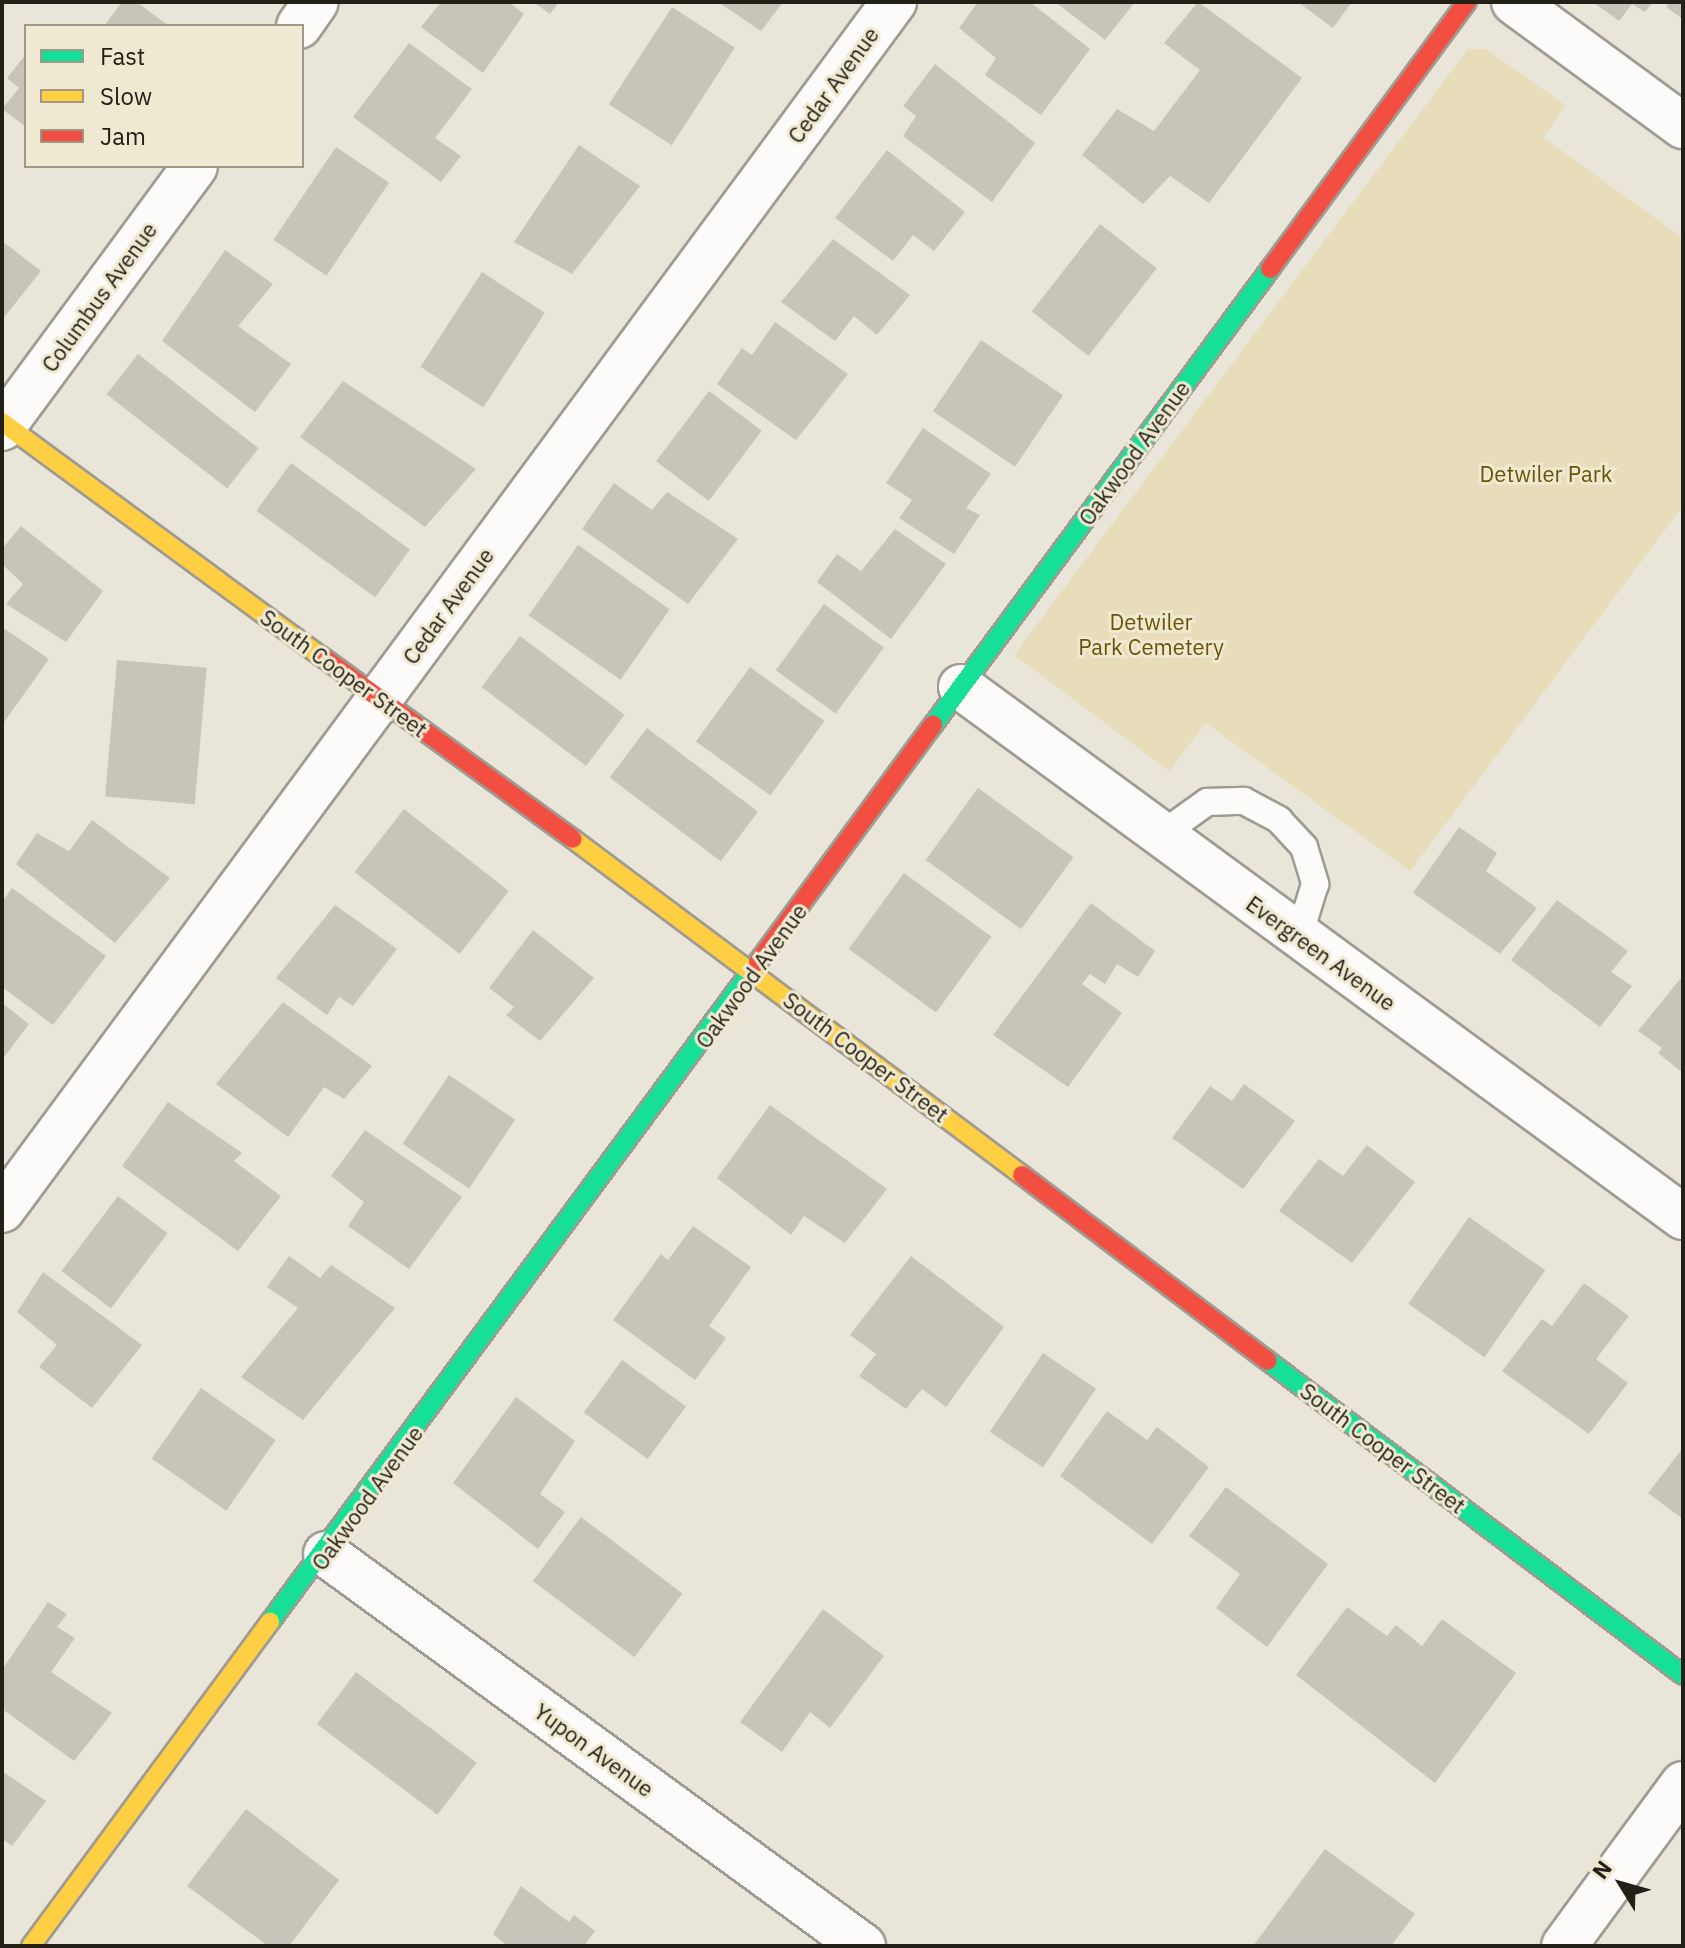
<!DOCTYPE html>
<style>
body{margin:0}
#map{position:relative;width:1685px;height:1948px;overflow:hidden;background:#e9e6d9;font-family:"IBM Plex Sans",sans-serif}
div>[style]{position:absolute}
.green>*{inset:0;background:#e7ddbb}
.building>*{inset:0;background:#c7c4ba;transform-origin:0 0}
.roads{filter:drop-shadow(2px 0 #9e9b92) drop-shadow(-2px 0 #9e9b92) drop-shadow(0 2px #9e9b92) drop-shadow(0 -2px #9e9b92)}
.lane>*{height:26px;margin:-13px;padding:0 13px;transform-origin:13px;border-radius:13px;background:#fcfbf9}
.street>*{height:44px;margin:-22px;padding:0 22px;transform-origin:22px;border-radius:22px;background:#fcfbf9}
.fast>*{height:18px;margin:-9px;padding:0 9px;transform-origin:9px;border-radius:9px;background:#16e098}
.slow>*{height:18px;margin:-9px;padding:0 9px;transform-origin:9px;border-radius:9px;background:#ffcf43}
.jam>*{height:18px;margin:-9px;padding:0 9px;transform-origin:9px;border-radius:9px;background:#f24e42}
span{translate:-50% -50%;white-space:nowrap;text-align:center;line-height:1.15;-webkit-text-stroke:6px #f0e9d2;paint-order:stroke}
.street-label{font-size:22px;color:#232017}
.park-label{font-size:22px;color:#675405}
.frame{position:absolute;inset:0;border:4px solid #232017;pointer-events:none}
.legend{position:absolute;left:24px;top:24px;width:280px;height:144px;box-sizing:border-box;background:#f0e9d2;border:2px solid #9e9987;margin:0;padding:10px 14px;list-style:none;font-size:24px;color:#232017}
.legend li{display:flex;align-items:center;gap:16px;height:40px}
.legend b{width:40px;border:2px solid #9e9987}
.north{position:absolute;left:1581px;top:1844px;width:80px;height:80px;-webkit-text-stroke:6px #f0e9d2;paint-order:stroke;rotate:307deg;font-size:22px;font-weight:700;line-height:32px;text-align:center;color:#232017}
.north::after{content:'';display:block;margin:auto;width:28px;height:36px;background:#232017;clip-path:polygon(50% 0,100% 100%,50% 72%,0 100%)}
</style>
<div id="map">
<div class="green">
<div style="clip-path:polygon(1468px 49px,1486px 49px,1565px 105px,1544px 138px,1683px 238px,1683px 506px,1410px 871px,1206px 723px,1169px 771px,1014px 655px)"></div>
</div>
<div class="building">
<div style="clip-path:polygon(122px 2px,137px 2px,169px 26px,104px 26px)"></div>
<div style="clip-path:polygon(441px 2px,509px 2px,524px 14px,483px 73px,421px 27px)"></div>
<div style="clip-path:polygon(533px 2px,559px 2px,550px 14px)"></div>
<div style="clip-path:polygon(718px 2px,783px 2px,761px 31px)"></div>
<div style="clip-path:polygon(978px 2px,1030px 2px,1090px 49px,1041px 115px,985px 75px,996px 58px,959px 28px)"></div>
<div style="clip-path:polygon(1055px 2px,1135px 2px,1105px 40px)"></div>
<div style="clip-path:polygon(1198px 2px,1302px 78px,1209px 203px,1170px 176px,1143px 204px,1082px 155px,1117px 109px,1154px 131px,1200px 70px,1164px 43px)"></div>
<div style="clip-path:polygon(1298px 2px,1352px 2px,1333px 28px)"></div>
<div style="clip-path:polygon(1593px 2px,1653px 2px,1645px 12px,1632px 4px,1619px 21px)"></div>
<div style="clip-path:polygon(1670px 2px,1683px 2px,1683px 19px,1666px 7px)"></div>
<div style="left:672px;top:7px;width:75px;height:116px;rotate:33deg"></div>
<div style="clip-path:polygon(409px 43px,472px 89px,435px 138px,461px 156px,441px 182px,353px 117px)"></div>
<div style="clip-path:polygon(26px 54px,26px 127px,2px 109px,19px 88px,7px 78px)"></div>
<div style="clip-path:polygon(935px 64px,1035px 143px,992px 202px,903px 136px,916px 116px,903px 106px)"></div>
<div style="clip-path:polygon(579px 145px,640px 186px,572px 274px,514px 242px)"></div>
<div style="left:336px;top:147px;width:64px;height:112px;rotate:34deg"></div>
<div style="clip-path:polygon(887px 150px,965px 212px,934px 251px,913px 235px,893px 261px,835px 218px)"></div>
<div style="left:1100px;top:224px;width:72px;height:111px;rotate:38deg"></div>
<div style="clip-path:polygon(833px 239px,910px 295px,877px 335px,854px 316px,835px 341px,781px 302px)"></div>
<div style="clip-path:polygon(2px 241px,41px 271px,2px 320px)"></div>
<div style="clip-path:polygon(225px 250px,273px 284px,238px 326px,291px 364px,255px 412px,162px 341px)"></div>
<div style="left:482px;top:272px;width:75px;height:113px;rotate:33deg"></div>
<div style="clip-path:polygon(775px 322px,848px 374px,796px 440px,717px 384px,742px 348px,752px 355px)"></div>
<div style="left:981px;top:340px;width:99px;height:86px;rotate:34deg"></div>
<div style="left:138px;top:354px;width:153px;height:51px;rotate:38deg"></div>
<div style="clip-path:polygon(343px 381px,476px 469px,425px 527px,300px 437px)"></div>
<div style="left:709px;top:391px;width:66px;height:88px;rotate:37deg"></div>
<div style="clip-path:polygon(923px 428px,991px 474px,966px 508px,980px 515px,954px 554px,899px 518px,912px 500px,886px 483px)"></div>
<div style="left:291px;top:463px;width:147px;height:59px;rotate:36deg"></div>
<div style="clip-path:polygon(614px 483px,652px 510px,667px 492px,738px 539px,688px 604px,582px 529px)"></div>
<div style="clip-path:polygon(21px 526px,103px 591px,66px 642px,6px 604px,23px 584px,2px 564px,2px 549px)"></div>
<div style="clip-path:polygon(895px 529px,946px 564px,891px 639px,817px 582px,837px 554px,861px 571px)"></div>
<div style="left:578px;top:545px;width:112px;height:86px;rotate:35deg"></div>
<div style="left:824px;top:604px;width:74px;height:82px;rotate:36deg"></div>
<div style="clip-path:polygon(2px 627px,49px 659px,2px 725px)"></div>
<div style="left:520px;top:636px;width:131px;height:64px;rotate:37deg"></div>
<div style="left:117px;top:660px;width:90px;height:137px;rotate:5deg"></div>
<div style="left:750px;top:667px;width:92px;height:92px;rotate:36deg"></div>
<div style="left:647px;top:728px;width:139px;height:62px;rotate:37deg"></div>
<div style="left:978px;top:788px;width:118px;height:89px;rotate:36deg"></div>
<div style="left:404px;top:809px;width:133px;height:80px;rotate:38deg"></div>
<div style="clip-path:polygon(92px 820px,170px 878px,115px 943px,16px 864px,37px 833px,69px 851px)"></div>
<div style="clip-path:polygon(1459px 827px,1497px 853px,1486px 871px,1537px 908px,1500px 954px,1413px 893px)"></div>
<div style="left:904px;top:873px;width:108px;height:94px;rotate:36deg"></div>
<div style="clip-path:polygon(12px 888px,106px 956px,53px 1025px,2px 987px,2px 902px)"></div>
<div style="clip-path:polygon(1557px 900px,1628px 951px,1611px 972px,1632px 986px,1600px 1027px,1511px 960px)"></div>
<div style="clip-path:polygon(1091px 903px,1155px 951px,1138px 977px,1117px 964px,1105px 984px,1090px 974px,1082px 984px,1122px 1013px,1068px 1087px,993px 1035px)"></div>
<div style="clip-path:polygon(335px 905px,397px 949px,353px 1006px,339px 997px,327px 1015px,276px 978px)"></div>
<div style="clip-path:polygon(533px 930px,594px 978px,540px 1041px,506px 1015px,514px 1007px,489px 988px)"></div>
<div style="clip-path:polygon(1680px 979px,1683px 981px,1683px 1084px,1683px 1073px,1658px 1053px,1662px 1048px,1638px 1031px)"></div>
<div style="clip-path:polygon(283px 1002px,372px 1066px,344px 1099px,324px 1087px,288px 1137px,216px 1084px)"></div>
<div style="clip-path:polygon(2px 1003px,29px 1024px,2px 1060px)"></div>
<div style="left:449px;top:1075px;width:80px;height:83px;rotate:34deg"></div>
<div style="clip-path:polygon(1244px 1084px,1295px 1121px,1243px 1189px,1172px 1138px,1210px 1086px,1232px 1101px)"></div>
<div style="clip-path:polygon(168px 1102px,242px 1153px,234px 1161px,281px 1196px,238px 1251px,122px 1166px)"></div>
<div style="clip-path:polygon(770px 1105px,887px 1189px,845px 1243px,804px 1216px,791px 1235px,717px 1178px)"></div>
<div style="clip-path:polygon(365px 1130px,462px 1197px,409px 1269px,348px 1226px,364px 1202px,331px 1176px)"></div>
<div style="clip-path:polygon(1367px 1145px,1415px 1182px,1352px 1263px,1279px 1211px,1319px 1159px,1343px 1176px)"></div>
<div style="left:118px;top:1196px;width:62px;height:94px;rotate:37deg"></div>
<div style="left:1469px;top:1217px;width:93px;height:106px;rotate:35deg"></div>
<div style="clip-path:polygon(693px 1226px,751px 1267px,709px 1326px,726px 1338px,695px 1380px,613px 1320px,661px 1254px,668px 1260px)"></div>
<div style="clip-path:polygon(289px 1256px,320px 1278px,331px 1265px,395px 1308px,303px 1420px,241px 1377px,298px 1308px,267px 1287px)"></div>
<div style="clip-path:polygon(911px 1256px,1004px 1327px,946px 1407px,922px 1389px,906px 1409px,859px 1376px,876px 1354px,850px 1335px)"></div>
<div style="clip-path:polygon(43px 1272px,142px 1345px,92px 1408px,39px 1367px,57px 1345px,17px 1312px)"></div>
<div style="clip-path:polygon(1584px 1283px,1629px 1316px,1596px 1359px,1628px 1383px,1589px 1434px,1502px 1371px,1542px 1319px,1552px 1326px)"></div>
<div style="left:1043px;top:1353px;width:64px;height:95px;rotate:34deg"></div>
<div style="left:622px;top:1360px;width:79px;height:65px;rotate:36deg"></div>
<div style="left:201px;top:1388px;width:91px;height:86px;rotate:35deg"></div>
<div style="clip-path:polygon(516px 1397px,575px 1441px,540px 1494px,565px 1512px,538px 1549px,453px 1483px)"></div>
<div style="clip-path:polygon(1107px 1411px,1147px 1440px,1157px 1427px,1209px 1467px,1152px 1544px,1060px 1476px)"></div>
<div style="clip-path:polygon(1683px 1448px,1683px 1519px,1648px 1493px)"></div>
<div style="clip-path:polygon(1226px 1487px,1328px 1564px,1267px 1647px,1216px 1608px,1240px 1574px,1189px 1536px)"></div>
<div style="left:581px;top:1517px;width:127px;height:80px;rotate:37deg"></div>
<div style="clip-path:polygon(48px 1602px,67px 1614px,57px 1627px,75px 1638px,51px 1672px,112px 1713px,74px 1761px,2px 1709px,2px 1670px)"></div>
<div style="clip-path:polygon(1347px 1607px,1387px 1636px,1396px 1625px,1422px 1646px,1442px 1619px,1516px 1673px,1435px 1783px,1296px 1675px)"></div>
<div style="clip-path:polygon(823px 1609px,884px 1656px,830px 1728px,810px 1712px,782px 1752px,740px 1722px)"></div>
<div style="left:356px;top:1672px;width:151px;height:65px;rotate:37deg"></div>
<div style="clip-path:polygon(2px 1771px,46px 1801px,12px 1846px,2px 1839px)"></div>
<div style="clip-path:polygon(246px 1809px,339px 1880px,289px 1946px,268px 1946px,187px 1886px)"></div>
<div style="clip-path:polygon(1325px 1849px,1415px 1914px,1391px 1946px,1253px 1946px)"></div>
<div style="clip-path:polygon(521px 1886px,569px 1922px,574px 1915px,595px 1931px,584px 1946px,508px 1946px,493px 1934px)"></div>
</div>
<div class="roads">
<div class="lane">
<div style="left:1161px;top:835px;width:57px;rotate:-35.7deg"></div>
<div style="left:1207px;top:802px;width:37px;rotate:-2deg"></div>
<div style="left:1244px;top:801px;width:40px;rotate:28deg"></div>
<div style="left:1279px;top:820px;width:37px;rotate:47deg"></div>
<div style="left:1304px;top:847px;width:39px;rotate:73deg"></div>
<div style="left:1315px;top:884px;width:54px;rotate:107.1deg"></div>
</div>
<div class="street">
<div style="left:1514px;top:2px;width:210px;rotate:36.3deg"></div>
<div style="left:299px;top:26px;width:29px;rotate:-55deg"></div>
<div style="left:2px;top:428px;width:325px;rotate:-53.6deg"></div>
<div style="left:961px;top:687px;width:896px;rotate:36.28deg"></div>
<div style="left:2px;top:1210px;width:1502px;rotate:-53.56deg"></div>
<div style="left:326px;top:1554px;width:665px;rotate:36.13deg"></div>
<div style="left:1564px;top:1946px;width:201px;rotate:-53.7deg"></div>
</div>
<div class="fast">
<div style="left:933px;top:725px;width:567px;rotate:-53.53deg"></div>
<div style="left:1268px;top:1361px;width:520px;rotate:37.11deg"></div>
<div style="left:270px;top:1622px;width:821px;rotate:-53.52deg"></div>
</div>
<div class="slow">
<div style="left:2px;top:422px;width:396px;rotate:36.3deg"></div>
<div style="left:573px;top:839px;width:561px;rotate:36.81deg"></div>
<div style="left:31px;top:1946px;width:403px;rotate:-53.6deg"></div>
</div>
<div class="jam">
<div style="left:1270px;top:269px;width:332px;rotate:-53.6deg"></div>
<div style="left:321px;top:656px;width:311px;rotate:36deg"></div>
<div style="left:758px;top:962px;width:295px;rotate:-53.6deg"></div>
<div style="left:1022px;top:1175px;width:308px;rotate:37.1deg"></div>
</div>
</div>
<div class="street-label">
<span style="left:833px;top:85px;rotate:-54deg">Cedar Avenue</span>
<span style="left:99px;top:297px;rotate:-54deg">Columbus Avenue</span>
<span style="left:1134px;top:453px;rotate:-54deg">Oakwood Avenue</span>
<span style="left:448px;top:606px;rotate:-54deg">Cedar Avenue</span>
<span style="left:344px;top:673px;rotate:36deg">South Cooper Street</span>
<span style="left:1321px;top:953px;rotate:36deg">Evergreen Avenue</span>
<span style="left:751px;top:976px;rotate:-54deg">Oakwood Avenue</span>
<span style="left:866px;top:1057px;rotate:37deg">South Cooper Street</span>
<span style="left:1383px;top:1448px;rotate:37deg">South Cooper Street</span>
<span style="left:367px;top:1498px;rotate:-54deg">Oakwood Avenue</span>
<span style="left:594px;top:1750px;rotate:36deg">Yupon Avenue</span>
</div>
<div class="park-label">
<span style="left:1546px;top:474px">Detwiler Park</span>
<span style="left:1151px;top:634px">Detwiler<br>Park Cemetery</span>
</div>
<div class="frame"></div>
<ul class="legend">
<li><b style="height:10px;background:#16e098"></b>Fast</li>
<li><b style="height:10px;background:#ffcf43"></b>Slow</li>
<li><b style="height:10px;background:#f24e42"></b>Jam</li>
</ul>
<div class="north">N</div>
</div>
